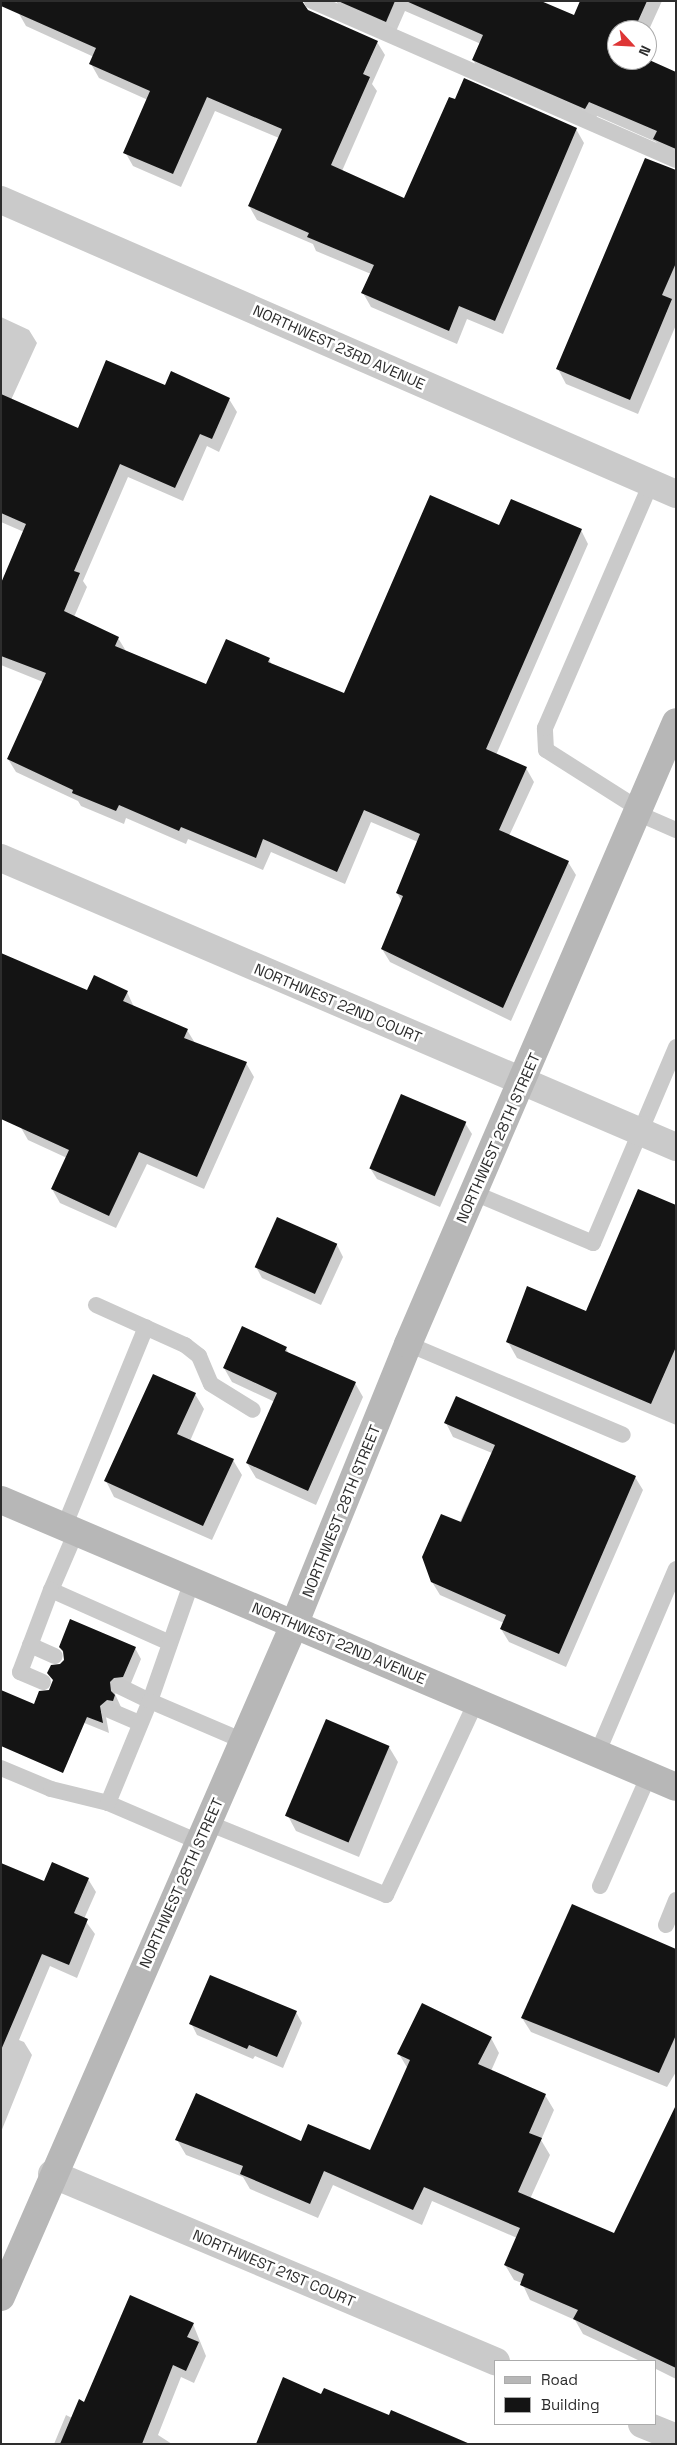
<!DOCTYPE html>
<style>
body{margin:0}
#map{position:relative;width:677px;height:2445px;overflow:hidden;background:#fff;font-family:"Space Grotesk",sans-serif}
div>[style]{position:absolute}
.shadow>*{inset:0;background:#0003}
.building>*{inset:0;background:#141414;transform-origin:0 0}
.lane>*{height:16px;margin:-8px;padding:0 8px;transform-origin:8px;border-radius:8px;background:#cacaca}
.street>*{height:28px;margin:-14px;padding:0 14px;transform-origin:14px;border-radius:14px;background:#cacaca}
.secondary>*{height:28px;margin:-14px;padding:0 14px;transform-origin:14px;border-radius:14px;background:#b7b7b7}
span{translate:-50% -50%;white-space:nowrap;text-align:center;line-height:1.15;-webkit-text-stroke:5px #fff;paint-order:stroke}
.street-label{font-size:15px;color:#2d2d2d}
.frame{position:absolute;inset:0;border:2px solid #2d2d2d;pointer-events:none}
.legend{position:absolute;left:494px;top:2360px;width:162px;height:65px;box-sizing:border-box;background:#fff;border:1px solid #ababab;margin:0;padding:6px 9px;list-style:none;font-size:15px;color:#2d2d2d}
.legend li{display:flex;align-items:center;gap:10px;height:25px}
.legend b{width:25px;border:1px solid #ababab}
.north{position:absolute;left:607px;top:20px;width:50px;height:50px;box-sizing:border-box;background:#fff;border:1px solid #ababab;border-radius:50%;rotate:115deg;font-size:14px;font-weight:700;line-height:20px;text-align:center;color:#2d2d2d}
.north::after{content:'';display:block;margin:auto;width:18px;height:22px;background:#de3636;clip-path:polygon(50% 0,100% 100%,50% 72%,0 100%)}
</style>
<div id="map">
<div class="shadow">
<div style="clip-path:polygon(336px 1px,538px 1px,574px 17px,581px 1px,662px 1px,647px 34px,647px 30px,617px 30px,617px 60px,676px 73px,676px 160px,663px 154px,656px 142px,597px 116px,594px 123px,482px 75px,473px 60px,481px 44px,405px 11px,394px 36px,344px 14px)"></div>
<div style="clip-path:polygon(18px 12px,377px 42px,385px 55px,372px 84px,377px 91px,342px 171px,404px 200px,576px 129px,584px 143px,503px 334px,467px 319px,457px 344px,371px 307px,363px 293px,371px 274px,316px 251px,313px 244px,257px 220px,249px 206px,279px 138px,215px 111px,181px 187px,133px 166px,125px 152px,148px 100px,99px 78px,91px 64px,94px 57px,26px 26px)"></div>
<div style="clip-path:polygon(676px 171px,676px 325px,638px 414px,566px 384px,558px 369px)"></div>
<div style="clip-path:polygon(1px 317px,29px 330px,37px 343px,11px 400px,78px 430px,166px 386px,229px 399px,237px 412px,219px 452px,207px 446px,183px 501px,128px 477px,83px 581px,87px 587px,74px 617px,118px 638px,126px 651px,207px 686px,269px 659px,272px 665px,345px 695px,500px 526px,581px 530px,588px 544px,496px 755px,526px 768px,534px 782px,509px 836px,568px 862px,576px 875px,511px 1021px,390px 962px,382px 949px,402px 902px,397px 893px,418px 842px,371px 822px,345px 884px,271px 852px,263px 870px,188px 839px,186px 844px,126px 818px,124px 824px,81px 806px,78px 801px,16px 772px,8px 759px,43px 682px,1px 665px,1px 586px,24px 532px,1px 522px)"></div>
<div style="clip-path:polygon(88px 992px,127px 992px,134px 1007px,187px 1030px,195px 1043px,246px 1063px,254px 1077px,204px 1189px,147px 1164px,116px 1228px,60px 1203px,52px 1189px,67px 1158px,28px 1140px,20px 1126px)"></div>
<div style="clip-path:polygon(465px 1123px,472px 1134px,440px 1207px,377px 1179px,370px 1168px)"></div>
<div style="clip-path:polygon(676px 1207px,676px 1425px,517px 1358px,508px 1342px,587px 1313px)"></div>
<div style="clip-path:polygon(278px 1219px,337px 1245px,343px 1257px,321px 1305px,262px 1278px,256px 1267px)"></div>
<div style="clip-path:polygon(286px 1348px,289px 1354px,355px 1383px,363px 1397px,316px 1505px,256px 1478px,247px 1463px,275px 1402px,232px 1382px,224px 1368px)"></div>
<div style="clip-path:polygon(195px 1394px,204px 1409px,190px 1441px,233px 1460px,242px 1475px,212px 1540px,114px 1497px,106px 1481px)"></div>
<div style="clip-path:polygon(446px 1423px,635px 1477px,643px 1490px,566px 1667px,509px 1642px,501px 1629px,504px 1623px,440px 1595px,432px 1582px,492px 1453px,453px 1437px)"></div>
<div style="clip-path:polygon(60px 1647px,135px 1648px,141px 1659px,129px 1688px,120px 1688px,115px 1694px,121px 1707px,106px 1717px,109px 1733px,72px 1718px,66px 1658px)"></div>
<div style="clip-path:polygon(389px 1747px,398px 1762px,359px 1857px,296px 1831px,288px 1816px)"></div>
<div style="clip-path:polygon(1px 1864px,45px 1882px,88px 1879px,96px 1892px,84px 1919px,95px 1934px,77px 1978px,50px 1966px,19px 2040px,24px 2042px,32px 2055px,1px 2132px)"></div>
<div style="clip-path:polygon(676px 1951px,676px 2072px,667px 2087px,531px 2032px,522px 2018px)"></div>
<div style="clip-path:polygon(296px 2012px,302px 2023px,283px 2068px,255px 2056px,253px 2059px,197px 2035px,191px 2023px)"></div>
<div style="clip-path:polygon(491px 2038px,499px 2053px,491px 2071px,545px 2095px,554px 2110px,541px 2140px,550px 2155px,530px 2199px,615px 2235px,676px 2151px,676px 2379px,656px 2369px,656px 2361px,640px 2361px,583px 2334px,575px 2320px,530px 2300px,522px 2283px,514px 2280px,505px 2265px,517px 2238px,432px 2201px,422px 2225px,333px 2185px,318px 2218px,250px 2189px,243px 2177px,186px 2155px,177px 2140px,302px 2142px,371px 2152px,408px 2069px,399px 2054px)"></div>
<div style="clip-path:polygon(193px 2324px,206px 2356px,194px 2383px,181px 2377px,158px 2435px,172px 2444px,54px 2444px,66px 2415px,72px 2418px,85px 2403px)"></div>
</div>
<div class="building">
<div style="clip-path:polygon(1px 1px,302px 1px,308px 10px,378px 41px,363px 74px,370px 77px,331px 165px,404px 198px,449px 97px,455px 99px,464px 78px,577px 128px,495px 321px,459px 306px,449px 331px,361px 293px,374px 265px,307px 237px,309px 233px,248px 206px,282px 129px,207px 97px,173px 174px,123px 153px,150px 91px,89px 64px,96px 48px,1px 6px)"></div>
<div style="clip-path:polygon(338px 1px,395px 1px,386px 22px)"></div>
<div style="clip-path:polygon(406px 1px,541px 1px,574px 15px,580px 1px,647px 1px,634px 30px,617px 30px,617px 60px,647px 59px,676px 72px,676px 149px,653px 139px,657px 131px,589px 102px,585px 109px,472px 60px,483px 35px)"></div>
<div style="clip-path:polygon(645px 158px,676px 170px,676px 263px,662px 295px,672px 299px,630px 400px,556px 369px)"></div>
<div style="clip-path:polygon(106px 360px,165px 385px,171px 371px,230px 398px,212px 439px,200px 434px,175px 488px,120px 464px,74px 571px,80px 573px,64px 611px,119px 637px,115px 646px,206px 684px,226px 639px,270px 658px,268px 662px,344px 693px,430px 495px,499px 525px,511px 499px,582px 529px,486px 749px,527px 767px,499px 830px,569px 861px,503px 1008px,381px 949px,403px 896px,396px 893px,420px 834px,364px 810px,337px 872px,263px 839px,256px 858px,181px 827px,179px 831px,119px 805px,116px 811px,72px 793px,73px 790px,7px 759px,46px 673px,1px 656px,1px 583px,26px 524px,1px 513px,1px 394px,78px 428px)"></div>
<div style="clip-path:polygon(1px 953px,87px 990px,94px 975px,128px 991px,123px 1001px,188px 1029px,184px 1038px,247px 1062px,197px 1177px,139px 1152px,109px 1216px,51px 1189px,69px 1150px,1px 1119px)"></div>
<div style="left:401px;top:1094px;width:71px;height:81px;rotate:23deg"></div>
<div style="clip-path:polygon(638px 1189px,676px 1205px,676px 1347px,651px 1404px,506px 1342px,527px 1286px,586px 1311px)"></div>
<div style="left:277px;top:1217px;width:66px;height:55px;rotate:24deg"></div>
<div style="clip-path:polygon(242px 1326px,287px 1347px,285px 1351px,356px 1382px,308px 1491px,246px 1463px,277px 1393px,223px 1368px)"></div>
<div style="clip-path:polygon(153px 1374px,196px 1393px,177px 1434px,234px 1459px,203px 1526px,104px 1481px)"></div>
<div style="clip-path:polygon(456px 1396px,636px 1476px,559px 1654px,500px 1629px,506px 1615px,431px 1582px,422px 1557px,441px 1514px,461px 1522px,495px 1445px,444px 1423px)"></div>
<div style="clip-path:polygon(70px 1619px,136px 1647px,123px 1677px,114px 1678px,110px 1682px,111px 1691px,115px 1695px,113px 1701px,107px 1700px,100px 1706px,103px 1723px,87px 1717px,63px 1773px,1px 1746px,1px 1690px,34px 1704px,39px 1691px,49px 1690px,53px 1680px,47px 1673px,51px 1665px,60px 1664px,64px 1660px,63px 1651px,59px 1647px)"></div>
<div style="left:326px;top:1719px;width:69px;height:105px;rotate:23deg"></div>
<div style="clip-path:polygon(52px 1862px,89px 1878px,74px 1913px,88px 1919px,69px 1965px,42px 1954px,1px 2050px,1px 1863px,44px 1881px)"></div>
<div style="clip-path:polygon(572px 1904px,676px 1949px,676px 2035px,659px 2073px,521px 2018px)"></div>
<div style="clip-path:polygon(210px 1975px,297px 2011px,277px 2057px,249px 2045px,247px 2049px,189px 2024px)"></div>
<div style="clip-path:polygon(422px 2003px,492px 2037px,478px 2064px,546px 2094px,529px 2133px,542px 2138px,518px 2192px,614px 2233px,676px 2105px,676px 2368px,573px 2319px,578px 2310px,520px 2285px,524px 2274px,504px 2265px,520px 2228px,424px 2187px,413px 2210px,324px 2171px,310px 2204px,240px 2174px,243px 2166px,175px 2140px,196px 2093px,301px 2141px,308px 2124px,370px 2150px,410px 2060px,397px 2054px)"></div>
<div style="clip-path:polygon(130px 2295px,194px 2323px,187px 2337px,199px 2342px,186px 2371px,173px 2365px,142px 2444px,60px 2444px,79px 2399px,84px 2402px)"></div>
<div style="clip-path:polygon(283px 2377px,321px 2394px,324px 2388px,389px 2415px,391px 2410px,470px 2444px,256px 2444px)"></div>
</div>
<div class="lane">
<div style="left:312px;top:1px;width:397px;rotate:23.6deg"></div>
<div style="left:639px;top:809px;width:110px;rotate:-147.6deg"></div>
<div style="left:546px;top:750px;width:22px;rotate:-93deg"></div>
<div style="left:545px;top:728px;width:267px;rotate:-66.6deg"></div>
<div style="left:637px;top:813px;width:43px;rotate:23.6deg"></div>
<div style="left:474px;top:1193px;width:129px;rotate:22.8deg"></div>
<div style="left:593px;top:1243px;width:213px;rotate:-67deg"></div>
<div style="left:96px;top:1305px;width:98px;rotate:24.2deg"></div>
<div style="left:185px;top:1345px;width:18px;rotate:38deg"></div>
<div style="left:199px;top:1356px;width:30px;rotate:67deg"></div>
<div style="left:211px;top:1384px;width:49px;rotate:31.8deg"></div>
<div style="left:408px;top:1344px;width:233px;rotate:22.9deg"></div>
<div style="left:64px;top:1527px;width:216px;rotate:-67.7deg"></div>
<div style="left:76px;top:1532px;width:63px;rotate:113.3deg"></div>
<div style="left:51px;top:1590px;width:130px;rotate:24deg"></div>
<div style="left:30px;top:1645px;width:27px;rotate:24deg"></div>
<div style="left:43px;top:1682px;width:25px;rotate:-157deg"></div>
<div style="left:20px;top:1672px;width:88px;rotate:-69.3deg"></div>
<div style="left:119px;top:1686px;width:34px;rotate:26deg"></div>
<div style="left:150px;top:1701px;width:127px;rotate:-70.7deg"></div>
<div style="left:109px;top:1710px;width:34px;rotate:23deg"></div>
<div style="left:597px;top:1754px;width:201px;rotate:-66.9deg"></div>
<div style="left:1px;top:1768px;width:54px;rotate:22.8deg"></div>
<div style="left:51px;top:1789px;width:59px;rotate:13.8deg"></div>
<div style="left:208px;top:1823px;width:192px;rotate:22deg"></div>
<div style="left:386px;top:1895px;width:213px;rotate:-65deg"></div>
<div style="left:199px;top:1842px;width:99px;rotate:-156.8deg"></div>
<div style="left:108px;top:1803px;width:110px;rotate:-67.6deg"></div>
<div style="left:150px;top:1701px;width:102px;rotate:23.1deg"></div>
<div style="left:600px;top:1886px;width:121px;rotate:-66.2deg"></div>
<div style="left:666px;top:1925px;width:27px;rotate:-68deg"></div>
</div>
<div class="street">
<div style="left:1px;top:200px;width:736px;rotate:23.54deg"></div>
<div style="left:1px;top:858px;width:734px;rotate:23.18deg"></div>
<div style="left:52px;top:2174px;width:482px;rotate:22.9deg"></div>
<div style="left:642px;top:2424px;width:37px;rotate:22deg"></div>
</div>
<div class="secondary">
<div style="left:1px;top:1500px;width:733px;rotate:23.03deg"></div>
<div style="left:1px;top:2297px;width:733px;rotate:-66.44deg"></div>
<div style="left:294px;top:1625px;width:303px;rotate:-67.9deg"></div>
<div style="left:408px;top:1344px;width:677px;rotate:-66.69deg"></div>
</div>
<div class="street-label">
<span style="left:339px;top:347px;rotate:24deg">NORTHWEST 23RD AVENUE</span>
<span style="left:338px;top:1003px;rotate:23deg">NORTHWEST 22ND COURT</span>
<span style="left:498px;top:1138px;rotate:-66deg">NORTHWEST 28TH STREET</span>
<span style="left:341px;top:1511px;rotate:-68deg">NORTHWEST 28TH STREET</span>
<span style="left:339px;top:1643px;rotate:23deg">NORTHWEST 22ND AVENUE</span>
<span style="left:181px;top:1883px;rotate:-66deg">NORTHWEST 28TH STREET</span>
<span style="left:274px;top:2268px;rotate:23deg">NORTHWEST 21ST COURT</span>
</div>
<div class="frame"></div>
<ul class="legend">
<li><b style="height:6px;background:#b7b7b7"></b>Road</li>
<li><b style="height:14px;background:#141414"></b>Building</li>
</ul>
<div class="north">N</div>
</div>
